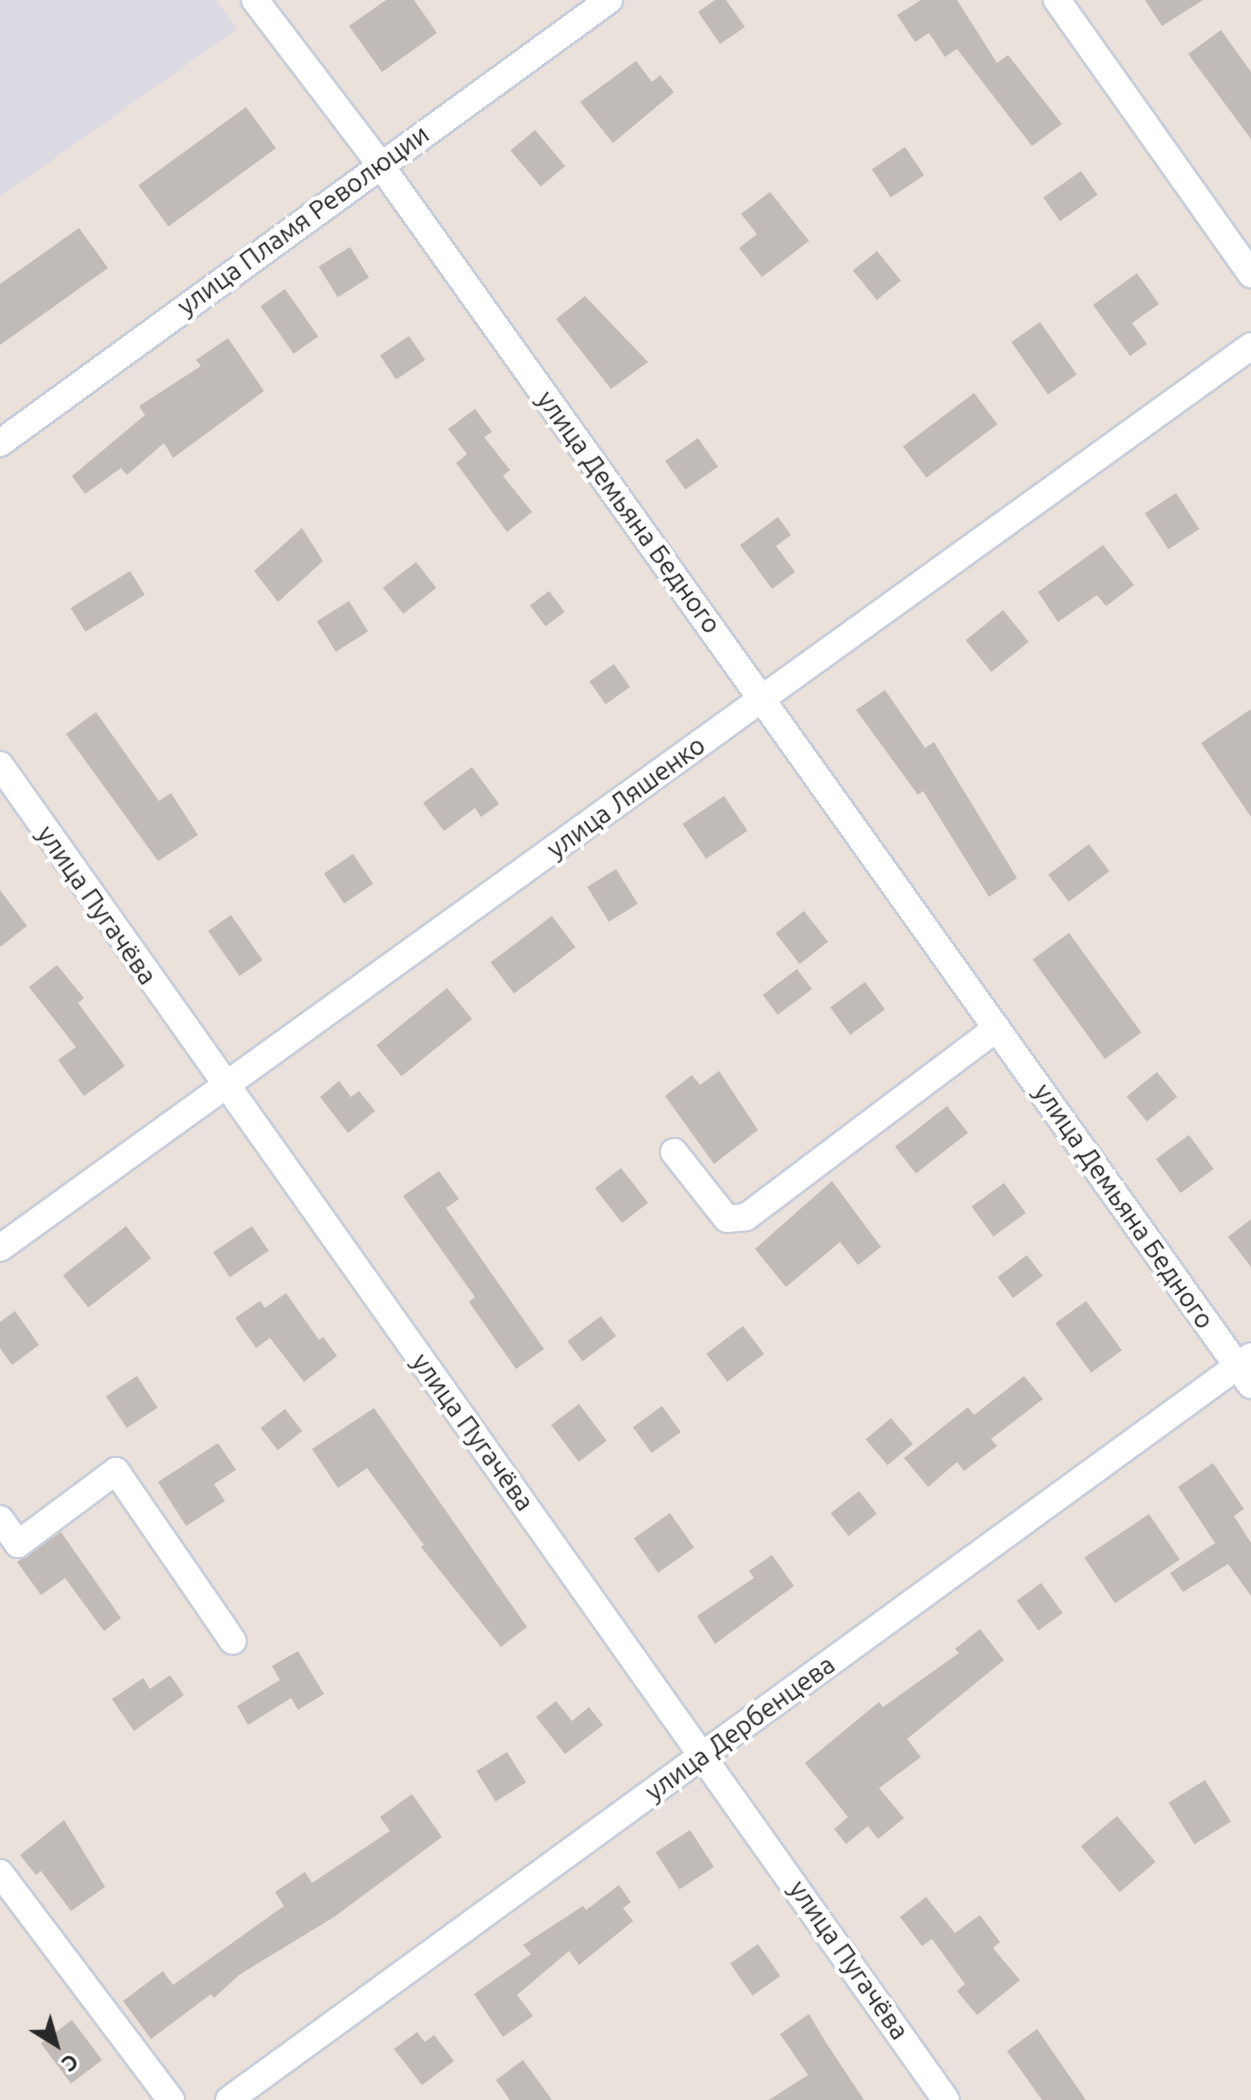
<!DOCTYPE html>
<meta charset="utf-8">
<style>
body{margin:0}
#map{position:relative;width:1251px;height:2100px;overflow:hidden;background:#e9e1da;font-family:Ubuntu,sans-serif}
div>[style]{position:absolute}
.industrial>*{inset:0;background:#dcdae2}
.building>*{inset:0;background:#c1bbb7;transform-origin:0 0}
.roads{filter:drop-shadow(2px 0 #c8ced9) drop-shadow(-2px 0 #c8ced9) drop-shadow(0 2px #c8ced9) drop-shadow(0 -2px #c8ced9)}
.minor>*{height:26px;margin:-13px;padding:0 13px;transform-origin:13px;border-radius:13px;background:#fff}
span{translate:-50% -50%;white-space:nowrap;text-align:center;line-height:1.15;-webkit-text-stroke:8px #fff;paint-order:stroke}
.street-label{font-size:26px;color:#282828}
.north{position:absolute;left:16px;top:2004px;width:80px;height:80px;-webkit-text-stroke:6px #fff;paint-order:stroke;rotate:143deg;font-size:22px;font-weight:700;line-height:32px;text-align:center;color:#282828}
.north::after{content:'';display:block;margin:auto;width:28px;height:36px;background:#282828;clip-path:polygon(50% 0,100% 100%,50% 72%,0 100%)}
</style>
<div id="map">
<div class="industrial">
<div style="clip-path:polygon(0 0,216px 0,237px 29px,0 197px)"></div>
</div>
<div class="building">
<div style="clip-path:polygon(386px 0,414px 0,437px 33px,382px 72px,349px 26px)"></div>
<div style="clip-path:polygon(715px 0,726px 0,745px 27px,720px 44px,698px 12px)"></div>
<div style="clip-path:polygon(921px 0,957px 0,997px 63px,1008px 55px,1062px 124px,1032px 146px,957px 49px,945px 57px,929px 33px,915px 42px,897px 15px)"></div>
<div style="clip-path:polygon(1145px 0,1203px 0,1162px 26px)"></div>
<div style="clip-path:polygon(1221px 30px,1251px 72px,1251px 139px,1188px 54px)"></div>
<div style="clip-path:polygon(636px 61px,652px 82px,660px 75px,674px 92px,613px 143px,580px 102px)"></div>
<div style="left:246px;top:107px;width:51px;height:133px;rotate:54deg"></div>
<div style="left:535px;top:130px;width:47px;height:32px;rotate:50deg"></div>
<div style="left:905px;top:147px;width:34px;height:40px;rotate:56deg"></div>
<div style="left:1081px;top:171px;width:29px;height:46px;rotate:55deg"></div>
<div style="clip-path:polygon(770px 192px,809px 241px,762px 277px,739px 248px,757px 234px,741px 214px)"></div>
<div style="clip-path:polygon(79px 228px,108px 268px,0 345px,0 284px)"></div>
<div style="left:350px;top:247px;width:36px;height:37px;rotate:58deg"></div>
<div style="left:877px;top:251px;width:38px;height:31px;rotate:51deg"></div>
<div style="clip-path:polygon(1137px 273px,1159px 304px,1132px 323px,1147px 344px,1130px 356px,1093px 305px)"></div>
<div style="left:285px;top:289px;width:58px;height:30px;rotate:55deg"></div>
<div style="clip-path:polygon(585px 296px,648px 362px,611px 389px,556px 319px)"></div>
<div style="left:1040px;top:322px;width:64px;height:35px;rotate:55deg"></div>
<div style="left:409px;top:336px;width:29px;height:35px;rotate:56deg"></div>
<div style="clip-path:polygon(228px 338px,264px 391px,173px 458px,164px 443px,127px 475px,121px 468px,85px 494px,72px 476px,145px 415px,139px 406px,201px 366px,196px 360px)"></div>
<div style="left:974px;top:393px;width:39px;height:89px;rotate:53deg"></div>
<div style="clip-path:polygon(475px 409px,492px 432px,484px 437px,510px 470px,503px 476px,532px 512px,507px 532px,456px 463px,467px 454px,448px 429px)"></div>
<div style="left:698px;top:438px;width:35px;height:40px;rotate:55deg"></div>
<div style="left:1176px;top:493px;width:43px;height:37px;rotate:57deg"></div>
<div style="clip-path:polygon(778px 517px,791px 535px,776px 546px,795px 572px,772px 589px,740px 545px)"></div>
<div style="clip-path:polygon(302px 528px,323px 561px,278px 602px,254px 571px)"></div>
<div style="clip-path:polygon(1103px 545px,1134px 585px,1106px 606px,1097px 595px,1058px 622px,1038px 592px)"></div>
<div style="left:416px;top:562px;width:33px;height:42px;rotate:52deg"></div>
<div style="left:130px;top:571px;width:28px;height:70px;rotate:58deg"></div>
<div style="left:549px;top:591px;width:26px;height:24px;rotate:53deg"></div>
<div style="left:349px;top:601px;width:36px;height:38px;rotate:58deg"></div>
<div style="left:1003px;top:610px;width:41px;height:48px;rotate:51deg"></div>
<div style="left:614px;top:664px;width:28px;height:30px;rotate:55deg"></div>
<div style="clip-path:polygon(885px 690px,925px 748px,934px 742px,1017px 878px,989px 897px,923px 791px,918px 795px,856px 710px)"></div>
<div style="clip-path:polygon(1251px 709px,1251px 817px,1201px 743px)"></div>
<div style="clip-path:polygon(96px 712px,159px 801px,171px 793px,198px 835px,158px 861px,66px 734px)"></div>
<div style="clip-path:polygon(472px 767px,499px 804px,481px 817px,475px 808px,444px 831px,423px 803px)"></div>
<div style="left:724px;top:796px;width:42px;height:50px;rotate:56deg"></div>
<div style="left:1089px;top:844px;width:34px;height:51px;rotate:53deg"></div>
<div style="left:353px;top:854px;width:36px;height:35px;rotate:56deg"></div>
<div style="left:616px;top:869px;width:41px;height:34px;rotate:58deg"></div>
<div style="clip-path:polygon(0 890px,27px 926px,0 947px)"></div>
<div style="left:804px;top:911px;width:39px;height:36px;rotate:52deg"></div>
<div style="left:231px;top:915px;width:55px;height:28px;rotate:55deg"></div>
<div style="left:552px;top:916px;width:39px;height:77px;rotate:53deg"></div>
<div style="left:1069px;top:933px;width:123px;height:45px;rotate:54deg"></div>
<div style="clip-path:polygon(57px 965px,84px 998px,78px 1003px,125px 1066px,84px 1096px,58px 1060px,76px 1047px,29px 987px)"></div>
<div style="left:797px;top:969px;width:25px;height:43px;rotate:53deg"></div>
<div style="left:865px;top:982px;width:34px;height:43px;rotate:54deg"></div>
<div style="left:447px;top:988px;width:40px;height:91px;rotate:51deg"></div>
<div style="clip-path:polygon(719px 1071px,758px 1130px,714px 1164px,665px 1096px,692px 1075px,700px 1085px)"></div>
<div style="left:1157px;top:1072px;width:32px;height:39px;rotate:51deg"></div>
<div style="clip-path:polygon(339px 1081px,351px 1097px,359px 1091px,375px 1111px,348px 1133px,320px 1097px)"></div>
<div style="left:947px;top:1106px;width:34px;height:66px;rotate:52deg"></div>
<div style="left:1189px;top:1135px;width:42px;height:41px;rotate:54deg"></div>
<div style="left:621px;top:1168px;width:44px;height:33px;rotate:52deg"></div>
<div style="clip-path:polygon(439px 1171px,459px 1199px,446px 1208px,544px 1349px,516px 1369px,469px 1302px,475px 1297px,403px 1196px)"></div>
<div style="clip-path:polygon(832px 1181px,881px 1247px,858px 1265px,840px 1242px,786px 1287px,755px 1249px)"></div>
<div style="left:1004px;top:1183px;width:37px;height:40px;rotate:54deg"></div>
<div style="clip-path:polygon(1251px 1219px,1251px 1267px,1228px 1237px)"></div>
<div style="left:126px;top:1226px;width:41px;height:80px;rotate:52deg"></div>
<div style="left:252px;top:1226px;width:30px;height:47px;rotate:56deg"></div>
<div style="left:1027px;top:1255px;width:26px;height:37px;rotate:53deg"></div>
<div style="clip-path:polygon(286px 1293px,319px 1340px,323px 1337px,337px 1356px,304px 1382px,270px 1338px,256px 1348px,235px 1318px,260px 1301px,265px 1308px)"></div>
<div style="left:1086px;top:1301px;width:61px;height:38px;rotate:54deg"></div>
<div style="clip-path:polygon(15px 1311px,39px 1345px,12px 1365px,0 1348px,0 1322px)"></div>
<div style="left:601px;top:1316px;width:25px;height:42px;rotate:53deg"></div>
<div style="left:743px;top:1326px;width:35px;height:46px;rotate:53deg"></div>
<div style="left:137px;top:1376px;width:38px;height:37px;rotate:57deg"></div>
<div style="clip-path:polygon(1024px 1376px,1043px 1399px,991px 1439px,997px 1446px,964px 1471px,957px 1462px,928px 1487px,904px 1458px,968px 1407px,974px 1415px)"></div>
<div style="left:579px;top:1404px;width:46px;height:35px;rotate:53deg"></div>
<div style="left:662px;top:1406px;width:32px;height:36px;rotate:54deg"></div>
<div style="clip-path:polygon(374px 1408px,527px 1627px,501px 1647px,421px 1547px,424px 1545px,367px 1468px,338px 1488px,312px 1449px)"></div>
<div style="left:285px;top:1409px;width:28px;height:31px;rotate:52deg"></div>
<div style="left:891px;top:1418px;width:34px;height:33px;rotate:50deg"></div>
<div style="clip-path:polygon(218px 1443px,236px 1470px,214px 1484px,225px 1501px,186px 1526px,158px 1482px)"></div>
<div style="clip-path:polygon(1213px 1463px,1244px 1509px,1234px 1516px,1251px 1543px,1251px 1596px,1228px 1564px,1183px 1592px,1170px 1573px,1215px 1543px,1178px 1487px)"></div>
<div style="left:859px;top:1491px;width:29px;height:36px;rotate:52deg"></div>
<div style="left:670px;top:1513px;width:42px;height:44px;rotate:55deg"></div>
<div style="left:1149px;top:1514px;width:55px;height:78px;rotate:56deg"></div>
<div style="clip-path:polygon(61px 1532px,121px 1618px,104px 1631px,65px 1578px,41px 1595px,17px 1562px)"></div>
<div style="clip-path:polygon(772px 1555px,794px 1586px,715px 1644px,697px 1616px,754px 1578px,749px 1571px)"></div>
<div style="left:1041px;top:1583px;width:37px;height:30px;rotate:54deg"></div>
<div style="clip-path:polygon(980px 1629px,1004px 1660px,907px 1739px,921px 1757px,879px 1788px,904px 1818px,878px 1839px,868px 1826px,846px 1844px,834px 1829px,848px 1817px,805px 1763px,879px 1702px,883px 1707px,959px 1653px,955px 1649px)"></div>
<div style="clip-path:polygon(298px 1651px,324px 1694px,298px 1710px,291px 1698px,248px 1725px,237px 1706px,280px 1680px,272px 1666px)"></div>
<div style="clip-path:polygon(170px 1675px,184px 1695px,134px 1731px,112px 1699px,143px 1678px,150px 1689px)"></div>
<div style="clip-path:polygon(556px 1701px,572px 1721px,589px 1707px,603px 1725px,565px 1754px,536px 1717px)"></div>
<div style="left:507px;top:1752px;width:36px;height:36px;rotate:58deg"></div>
<div style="left:1205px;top:1780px;width:49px;height:43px;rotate:58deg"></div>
<div style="clip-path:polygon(412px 1794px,442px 1837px,334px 1917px,239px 1975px,214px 1998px,211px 1994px,151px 2039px,123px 2001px,163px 1971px,173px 1985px,284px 1906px,275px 1892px,305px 1872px,312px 1883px,390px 1831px,380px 1817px)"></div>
<div style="left:1117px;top:1816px;width:60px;height:47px;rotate:50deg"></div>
<div style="clip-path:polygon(64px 1820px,105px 1887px,71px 1911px,41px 1871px,36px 1875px,20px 1855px)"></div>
<div style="left:690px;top:1830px;width:44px;height:41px;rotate:57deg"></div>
<div style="clip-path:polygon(619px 1885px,631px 1902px,623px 1908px,633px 1921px,579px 1965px,569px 1951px,517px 1995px,533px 2016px,503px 2037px,474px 1994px,531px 1954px,523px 1945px,583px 1906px,586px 1910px)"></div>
<div style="clip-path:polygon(926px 1897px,955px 1933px,980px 1915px,1000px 1942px,993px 1948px,1020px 1980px,977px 2015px,957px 1991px,965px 1984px,932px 1939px,922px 1946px,900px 1917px)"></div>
<div style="left:758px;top:1944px;width:39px;height:34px;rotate:55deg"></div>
<div style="clip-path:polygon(809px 2014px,825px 2041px,864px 2100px,769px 2100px,808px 2075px,780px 2034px)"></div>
<div style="left:72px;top:2020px;width:50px;height:39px;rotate:53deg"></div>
<div style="clip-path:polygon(1037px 2029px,1086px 2100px,1042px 2100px,1007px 2051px)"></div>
<div style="clip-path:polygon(417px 2032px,425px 2042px,434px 2035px,454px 2061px,422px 2085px,394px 2049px)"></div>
<div style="clip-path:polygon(523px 2060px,552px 2100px,510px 2100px,496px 2080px)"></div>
</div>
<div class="roads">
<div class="minor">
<div style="left:255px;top:0;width:205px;rotate:52.7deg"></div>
<div style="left:379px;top:163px;width:1501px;rotate:54.49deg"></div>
<div style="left:1057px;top:0;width:336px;rotate:54.7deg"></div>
<div style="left:0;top:443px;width:753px;rotate:-36.03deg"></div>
<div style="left:0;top:765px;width:1636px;rotate:54.68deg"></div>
<div style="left:674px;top:1152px;width:85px;rotate:51.7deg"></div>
<div style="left:727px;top:1219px;width:19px;rotate:-6deg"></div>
<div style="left:746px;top:1217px;width:314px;rotate:-37deg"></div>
<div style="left:0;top:1248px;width:1542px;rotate:-35.79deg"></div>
<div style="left:0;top:1519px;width:31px;rotate:54deg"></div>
<div style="left:18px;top:1544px;width:122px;rotate:-36.7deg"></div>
<div style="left:116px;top:1471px;width:206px;rotate:55.5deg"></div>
<div style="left:0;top:1873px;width:284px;rotate:53deg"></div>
<div style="left:229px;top:2100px;width:1264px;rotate:-36.05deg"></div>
</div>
</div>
<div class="street-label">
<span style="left:303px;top:220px;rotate:-36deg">улица Пламя Революции</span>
<span style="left:629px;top:512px;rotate:54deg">улица Демьяна Бедного</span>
<span style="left:626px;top:797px;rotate:-36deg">улица Ляшенко</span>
<span style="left:97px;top:905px;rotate:55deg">улица Пугачёва</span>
<span style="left:1124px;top:1206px;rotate:55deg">улица Демьяна Бедного</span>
<span style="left:473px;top:1432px;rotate:54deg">улица Пугачёва</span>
<span style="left:740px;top:1728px;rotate:-36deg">улица Дербенцева</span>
<span style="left:849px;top:1960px;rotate:55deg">улица Пугачёва</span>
</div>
<div class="north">С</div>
</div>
